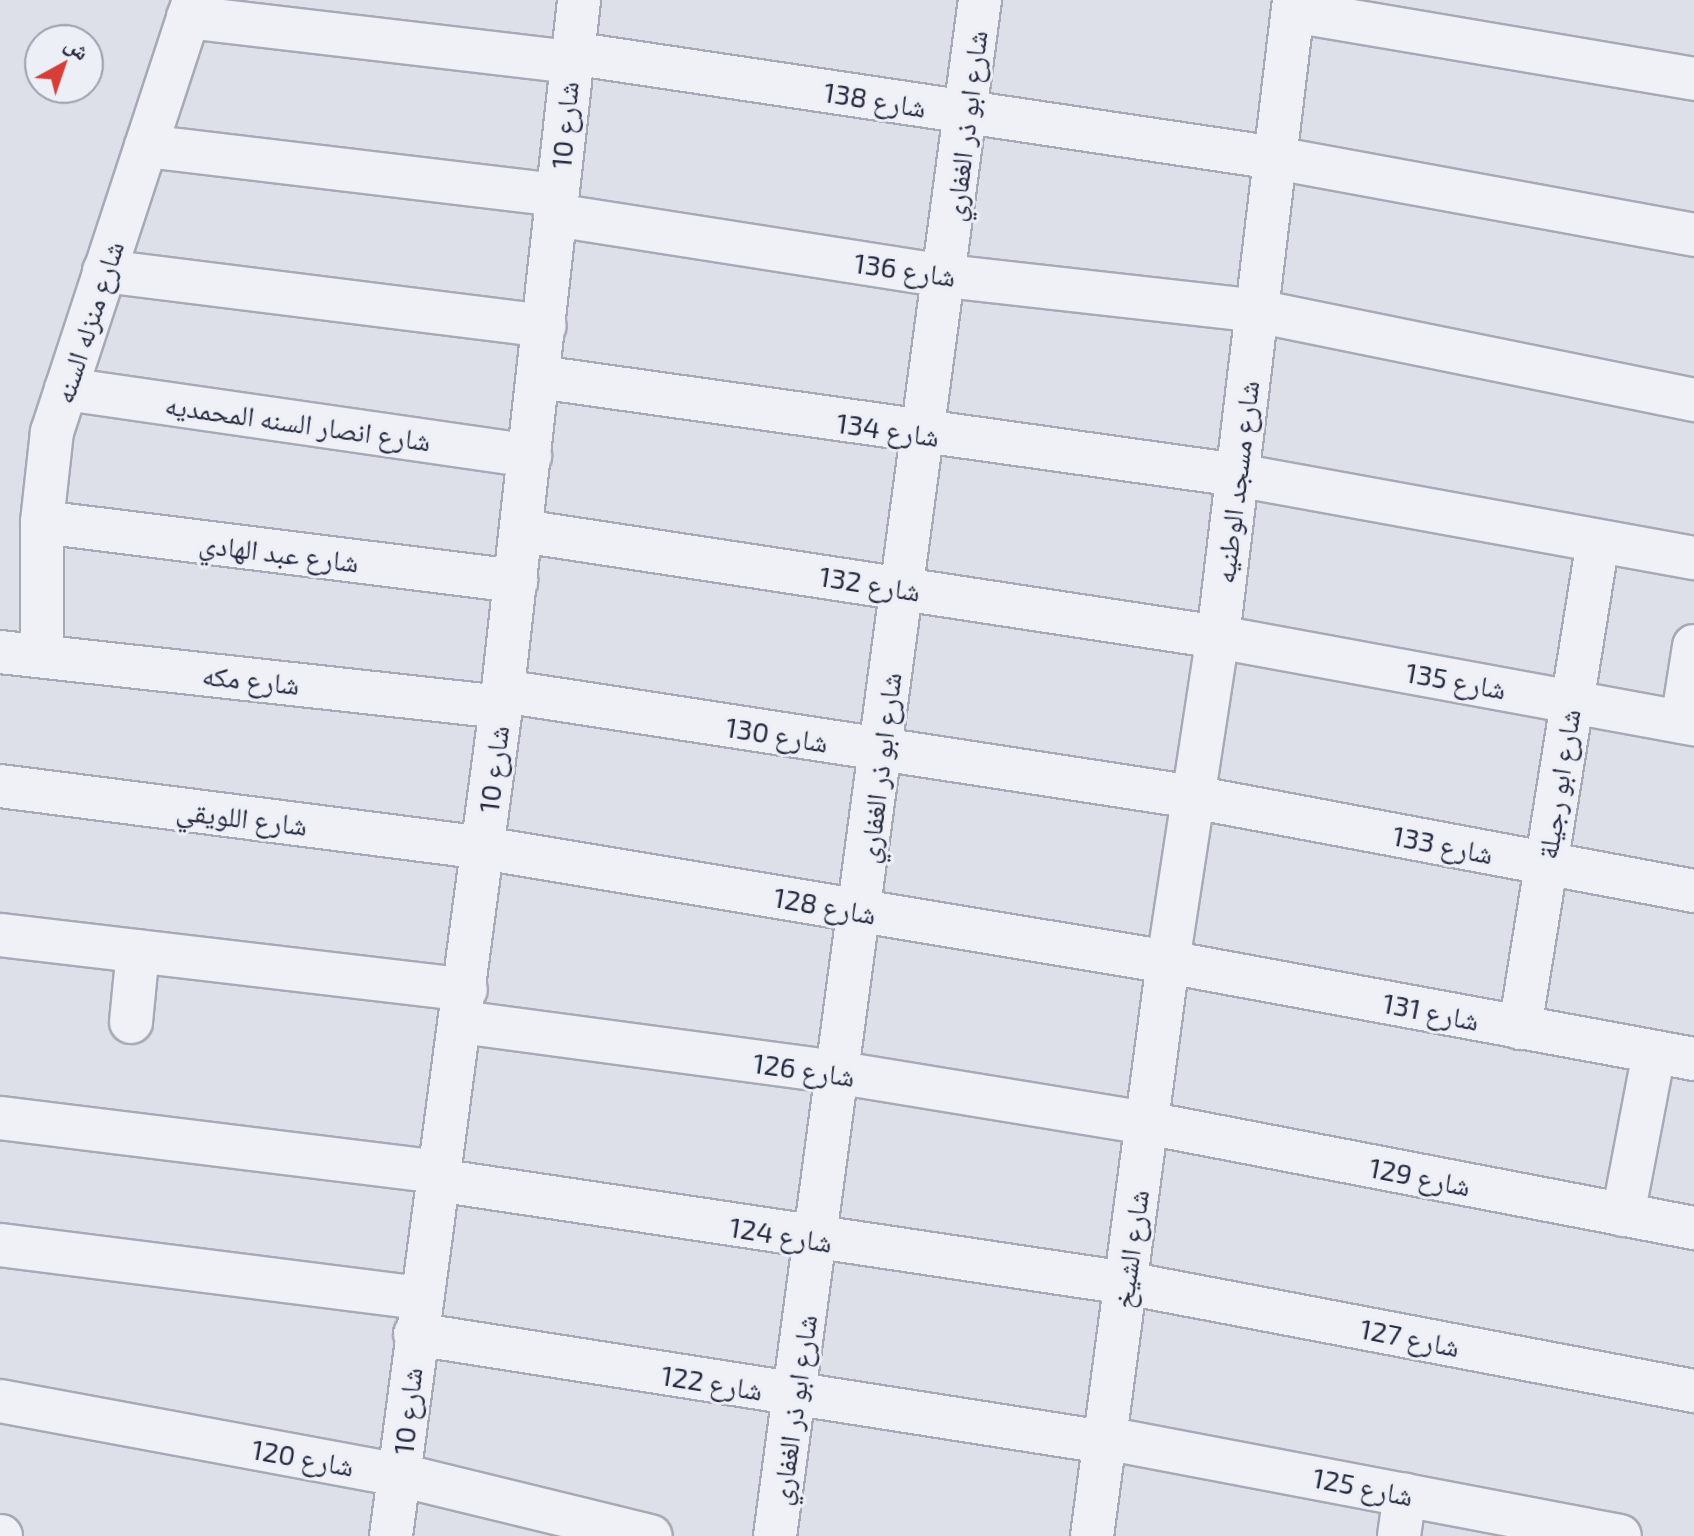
<!DOCTYPE html>
<meta charset="utf-8">
<style>
body{margin:0}
#map{position:relative;width:1694px;height:1536px;overflow:hidden;background:#dde0e8;font-family:"Exo 2","Noto Naskh Arabic",sans-serif}
div>[style]{position:absolute}
.roads{filter:drop-shadow(2px 0 #a6a9b6) drop-shadow(-2px 0 #a6a9b6) drop-shadow(0 2px #a6a9b6) drop-shadow(0 -2px #a6a9b6)}
.minor>*{height:42px;margin:-21px;padding:0 21px;transform-origin:21px;border-radius:21px;background:#f0f1f6}
span{translate:-50% -50%;white-space:nowrap;text-align:center;line-height:1.15;-webkit-text-stroke:6px #edeff6;paint-order:stroke}
.street-label{font-size:28px;color:#262a40}
.north{position:absolute;left:24px;top:24px;width:80px;height:80px;box-sizing:border-box;background:#edeff6;border:2px solid #9da0ad;border-radius:50%;rotate:40deg;font-size:22px;font-weight:700;line-height:32px;text-align:center;color:#262a40}
.north::after{content:'';display:block;margin:auto;width:28px;height:36px;background:#d83e38;clip-path:polygon(50% 0,100% 100%,50% 72%,0 100%)}
</style>
<div id="map">
<div class="roads">
<div class="minor">
<div style="left:1293px;top:11px;width:407px;rotate:9.6deg"></div>
<div style="left:188px;top:17px;width:384px;rotate:6.7deg"></div>
<div style="left:571px;top:53px;width:712px;rotate:8.48deg"></div>
<div style="left:1275px;top:158px;width:426px;rotate:10.4deg"></div>
<div style="left:146px;top:146px;width:414px;rotate:6.8deg"></div>
<div style="left:555px;top:215px;width:396px;rotate:8.9deg"></div>
<div style="left:946px;top:276px;width:313px;rotate:6.4deg"></div>
<div style="left:1257px;top:311px;width:446px;rotate:11.5deg"></div>
<div style="left:104px;top:271px;width:444px;rotate:7.1deg"></div>
<div style="left:539px;top:377px;width:705px;rotate:7.99deg"></div>
<div style="left:1237px;top:475px;width:464px;rotate:10.3deg"></div>
<div style="left:66px;top:389px;width:469px;rotate:8.2deg"></div>
<div style="left:42px;top:522px;width:478px;rotate:7.1deg"></div>
<div style="left:522px;top:531px;width:704px;rotate:8.66deg"></div>
<div style="left:1218px;top:637px;width:484px;rotate:10.4deg"></div>
<div style="left:0;top:652px;width:504px;rotate:6.26deg"></div>
<div style="left:42px;top:655px;width:133px;rotate:-90deg"></div>
<div style="left:42px;top:522px;width:91px;rotate:-83.7deg"></div>
<div style="left:52px;top:432px;width:455px;rotate:-71.8deg"></div>
<div style="left:503px;top:691px;width:698px;rotate:8.73deg"></div>
<div style="left:1193px;top:797px;width:510px;rotate:10.63deg"></div>
<div style="left:1682px;top:722px;width:77px;rotate:-81deg"></div>
<div style="left:0;top:786px;width:487px;rotate:7.3deg"></div>
<div style="left:483px;top:848px;width:694px;rotate:9.45deg"></div>
<div style="left:1168px;top:962px;width:535px;rotate:10.45deg"></div>
<div style="left:0;top:935px;width:469px;rotate:6.7deg"></div>
<div style="left:131px;top:1022px;width:71px;rotate:-84.4deg"></div>
<div style="left:461px;top:1022px;width:377px;rotate:7.6deg"></div>
<div style="left:835px;top:1072px;width:316px;rotate:9.3deg"></div>
<div style="left:1147px;top:1123px;width:557px;rotate:10.87deg"></div>
<div style="left:1520px;top:1028px;width:493px;rotate:-80.9deg"></div>
<div style="left:0;top:1118px;width:441px;rotate:7deg"></div>
<div style="left:437px;top:1180px;width:697px;rotate:8.5deg"></div>
<div style="left:1126px;top:1283px;width:578px;rotate:10.77deg"></div>
<div style="left:1623px;top:1215px;width:166px;rotate:-79.2deg"></div>
<div style="left:0;top:1245px;width:423px;rotate:7.2deg"></div>
<div style="left:415px;top:1334px;width:697px;rotate:8.91deg"></div>
<div style="left:0;top:1401px;width:407px;rotate:10.5deg"></div>
<div style="left:400px;top:1475px;width:258px;rotate:13.7deg"></div>
<div style="left:1105px;top:1438px;width:524px;rotate:10.77deg"></div>
<div style="left:0;top:1536px;width:1px"></div>
<div style="left:391px;top:1536px;width:836px;rotate:-82.44deg"></div>
<div style="left:501px;top:707px;width:711px;rotate:-83.7deg"></div>
<div style="left:775px;top:1536px;width:1550px;rotate:-82.4deg"></div>
<div style="left:1092px;top:1536px;width:579px;rotate:-82.46deg"></div>
<div style="left:1168px;top:962px;width:329px;rotate:-81.3deg"></div>
<div style="left:1218px;top:637px;width:642px;rotate:-83.2deg"></div>
<div style="left:1399px;top:1536px;width:42px;rotate:-81.9deg"></div>
</div>
</div>
<div class="street-label">
<span style="left:875px;top:99px;rotate:9deg">شارع 138</span>
<span style="left:564px;top:125px;rotate:-85deg">شارع 10</span>
<span style="left:965px;top:126px;rotate:-83deg">شارع ابو ذر الغفاري</span>
<span style="left:905px;top:269px;rotate:8deg">شارع 136</span>
<span style="left:88px;top:322px;rotate:-72deg">شارع منزله السنه</span>
<span style="left:298px;top:422px;rotate:8deg">شارع انصار السنه المحمديه</span>
<span style="left:888px;top:429px;rotate:8deg">شارع 134</span>
<span style="left:1236px;top:482px;rotate:-83deg">شارع مسجد الوطنيه</span>
<span style="left:279px;top:552px;rotate:7deg">شارع عبد الهادي</span>
<span style="left:870px;top:583px;rotate:9deg">شارع 132</span>
<span style="left:251px;top:679px;rotate:6deg">شارع مكه</span>
<span style="left:1456px;top:680px;rotate:10deg">شارع 135</span>
<span style="left:777px;top:734px;rotate:9deg">شارع 130</span>
<span style="left:879px;top:768px;rotate:-83deg">شارع ابو ذر الغفاري</span>
<span style="left:493px;top:769px;rotate:-83deg">شارع 10</span>
<span style="left:1558px;top:784px;rotate:-81deg">شارع ابو رجيلة</span>
<span style="left:242px;top:817px;rotate:7deg">شارع اللويقي</span>
<span style="left:1443px;top:844px;rotate:11deg">شارع 133</span>
<span style="left:825px;top:905px;rotate:10deg">شارع 128</span>
<span style="left:1431px;top:1011px;rotate:11deg">شارع 131</span>
<span style="left:804px;top:1069px;rotate:8deg">شارع 126</span>
<span style="left:1420px;top:1176px;rotate:11deg">شارع 129</span>
<span style="left:781px;top:1234px;rotate:9deg">شارع 124</span>
<span style="left:1130px;top:1249px;rotate:-82deg">شارع الشيخ</span>
<span style="left:1410px;top:1337px;rotate:11deg">شارع 127</span>
<span style="left:712px;top:1382px;rotate:9deg">شارع 122</span>
<span style="left:793px;top:1410px;rotate:-82deg">شارع ابو ذر الغفاري</span>
<span style="left:407px;top:1411px;rotate:-84deg">شارع 10</span>
<span style="left:303px;top:1457px;rotate:10deg">شارع 120</span>
<span style="left:1363px;top:1486px;rotate:11deg">شارع 125</span>
</div>
<div class="north">ش</div>
</div>
